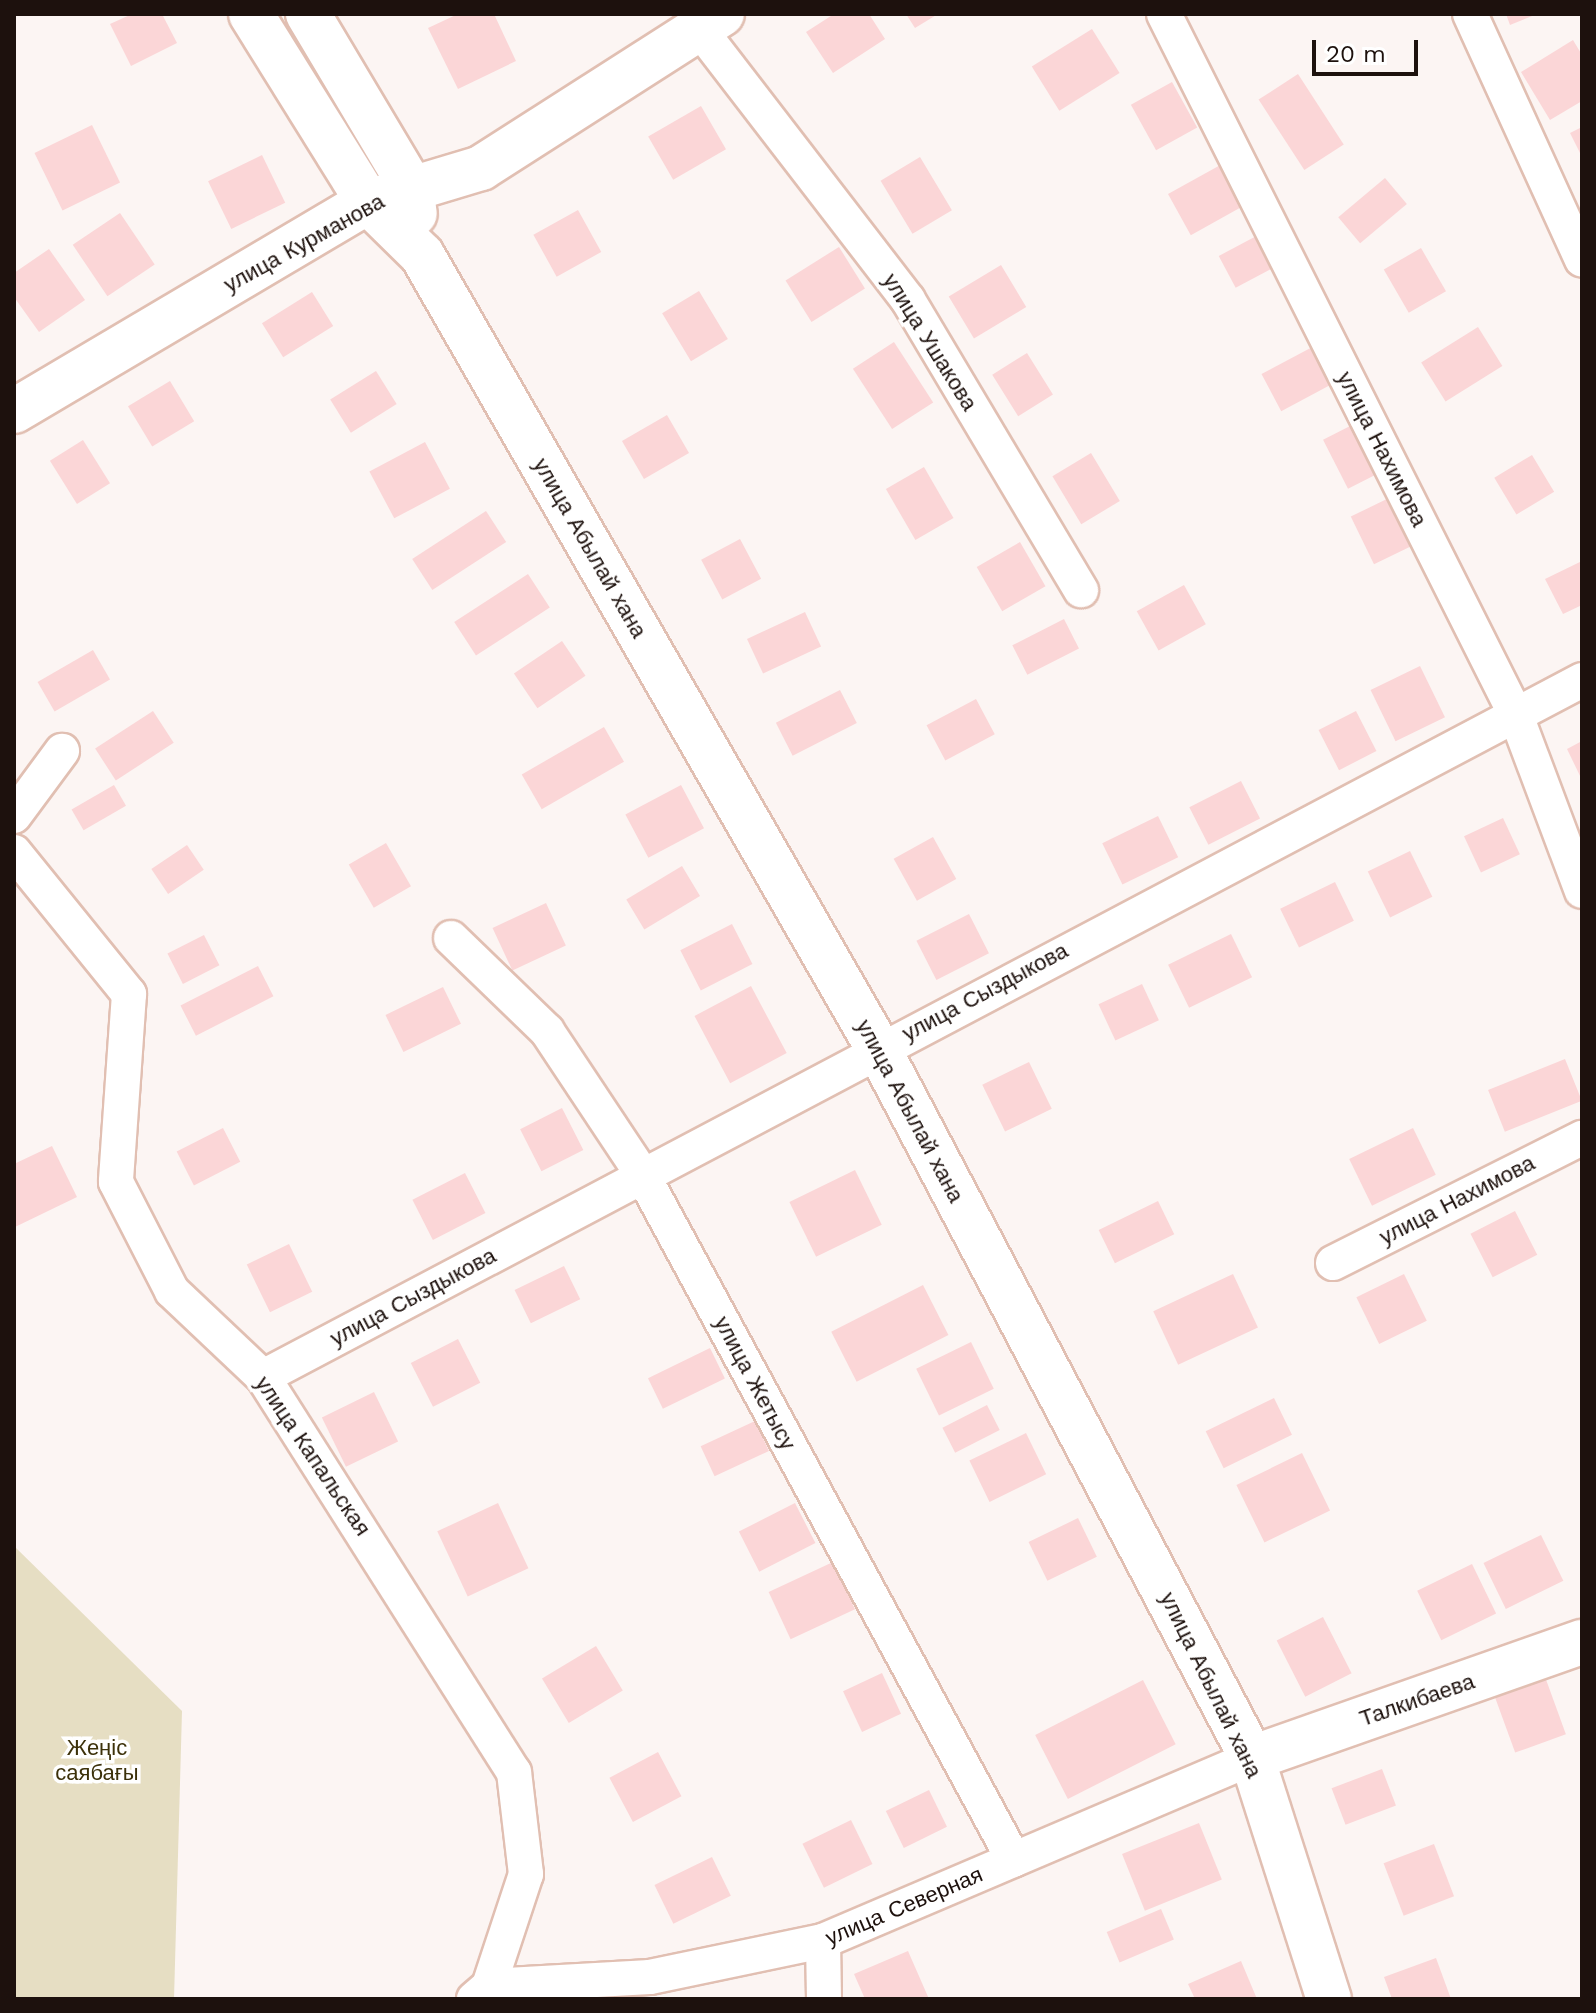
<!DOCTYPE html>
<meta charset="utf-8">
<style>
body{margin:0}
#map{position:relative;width:1596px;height:2013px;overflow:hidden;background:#fcf5f3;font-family:"Work Sans",sans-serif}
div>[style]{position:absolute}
.green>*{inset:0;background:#e6dec3}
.building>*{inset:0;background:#fbd6d7;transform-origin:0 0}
.roads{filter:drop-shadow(2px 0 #e1bfb2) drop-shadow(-2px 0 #e1bfb2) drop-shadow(0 2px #e1bfb2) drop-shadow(0 -2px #e1bfb2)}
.minor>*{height:34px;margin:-17px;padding:0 17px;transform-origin:17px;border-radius:17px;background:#fff}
.tertiary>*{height:44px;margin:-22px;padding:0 22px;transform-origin:22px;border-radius:22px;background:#fff}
span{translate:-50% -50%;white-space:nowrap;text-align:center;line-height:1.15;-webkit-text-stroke:7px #fff;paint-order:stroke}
.street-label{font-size:22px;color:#1d110d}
.park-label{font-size:22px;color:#3c310a}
.frame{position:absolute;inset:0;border:16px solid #1d110d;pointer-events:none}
.scale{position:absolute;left:1312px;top:40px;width:106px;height:36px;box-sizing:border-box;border:4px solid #1d110d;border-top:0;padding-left:10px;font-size:24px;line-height:28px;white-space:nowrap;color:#1d110d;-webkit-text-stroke:6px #fff;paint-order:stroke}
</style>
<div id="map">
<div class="green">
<div style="clip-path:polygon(14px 1546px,182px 1711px,174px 1999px,14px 1999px)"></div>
</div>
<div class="building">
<div style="clip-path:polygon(132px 14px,162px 14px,177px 43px,131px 66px,110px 24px)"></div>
<div style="clip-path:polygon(458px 14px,494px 14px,516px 61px,458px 89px,428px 28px)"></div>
<div style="clip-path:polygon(834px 14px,869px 14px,885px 39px,833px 73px,806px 32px)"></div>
<div style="clip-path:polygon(906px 14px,938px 14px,915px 28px)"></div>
<div style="clip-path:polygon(1506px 14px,1537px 14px,1510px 25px)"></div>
<div style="left:1092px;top:29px;width:52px;height:71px;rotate:58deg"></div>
<div style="clip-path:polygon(1573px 40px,1582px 55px,1582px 101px,1550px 120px,1521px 72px)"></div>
<div style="left:1298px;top:74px;width:84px;height:47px;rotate:57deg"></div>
<div style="left:1172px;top:82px;width:52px;height:47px;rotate:61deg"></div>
<div style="left:701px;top:106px;width:50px;height:61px;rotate:60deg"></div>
<div style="left:92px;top:125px;width:64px;height:64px;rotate:64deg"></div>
<div style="clip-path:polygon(1582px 127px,1582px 157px,1570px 133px)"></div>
<div style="left:262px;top:155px;width:53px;height:60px;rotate:64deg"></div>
<div style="left:920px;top:157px;width:62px;height:46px;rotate:59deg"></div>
<div style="left:1224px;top:163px;width:47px;height:64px;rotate:61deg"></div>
<div style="left:1385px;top:178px;width:34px;height:61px;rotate:50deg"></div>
<div style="left:578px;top:210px;width:48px;height:51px;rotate:61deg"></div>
<div style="left:120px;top:213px;width:62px;height:57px;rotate:56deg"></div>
<div style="left:1262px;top:233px;width:36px;height:49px;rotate:62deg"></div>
<div style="left:839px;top:247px;width:49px;height:63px;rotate:58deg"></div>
<div style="left:1421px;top:248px;width:50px;height:43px;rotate:60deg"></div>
<div style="clip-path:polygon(49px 249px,85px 300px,39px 332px,14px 297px,14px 273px)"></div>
<div style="left:1001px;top:265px;width:49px;height:61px;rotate:59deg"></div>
<div style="left:699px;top:291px;width:56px;height:43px;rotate:59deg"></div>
<div style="left:312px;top:292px;width:40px;height:59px;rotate:58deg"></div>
<div style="left:1478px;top:327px;width:46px;height:67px;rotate:58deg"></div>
<div style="left:894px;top:342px;width:72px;height:49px;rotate:57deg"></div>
<div style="left:1318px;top:344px;width:42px;height:64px;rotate:62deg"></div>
<div style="left:1027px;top:353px;width:49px;height:41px;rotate:58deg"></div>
<div style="left:376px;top:371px;width:39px;height:54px;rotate:58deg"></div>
<div style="left:170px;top:381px;width:47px;height:49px;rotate:59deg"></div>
<div style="left:667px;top:415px;width:44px;height:52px;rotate:60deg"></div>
<div style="left:1356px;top:423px;width:55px;height:37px;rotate:63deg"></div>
<div style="left:83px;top:440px;width:51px;height:39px;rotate:58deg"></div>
<div style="left:425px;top:442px;width:53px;height:63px;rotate:62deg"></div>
<div style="left:1091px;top:453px;width:56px;height:45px;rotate:59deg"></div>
<div style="left:1532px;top:455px;width:43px;height:44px;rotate:59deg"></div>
<div style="left:924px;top:467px;width:59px;height:44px;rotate:60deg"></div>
<div style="left:1393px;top:496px;width:53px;height:47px;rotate:64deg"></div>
<div style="left:486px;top:511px;width:37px;height:88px;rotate:57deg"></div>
<div style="left:740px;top:539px;width:45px;height:44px;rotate:62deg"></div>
<div style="left:1020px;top:542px;width:51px;height:50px;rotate:60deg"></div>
<div style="clip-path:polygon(1582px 561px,1582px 605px,1563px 614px,1545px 579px)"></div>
<div style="left:528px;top:574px;width:40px;height:88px;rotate:57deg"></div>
<div style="left:1184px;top:585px;width:45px;height:54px;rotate:61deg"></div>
<div style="left:805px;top:612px;width:38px;height:64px;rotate:65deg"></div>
<div style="left:1064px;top:619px;width:33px;height:58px;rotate:63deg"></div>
<div style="left:562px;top:641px;width:42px;height:58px;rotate:56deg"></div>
<div style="left:93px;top:650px;width:34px;height:64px;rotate:60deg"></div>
<div style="left:1420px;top:666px;width:57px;height:55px;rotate:64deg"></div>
<div style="left:840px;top:690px;width:37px;height:72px;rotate:63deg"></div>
<div style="left:976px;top:699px;width:40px;height:56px;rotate:62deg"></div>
<div style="left:153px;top:711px;width:38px;height:69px;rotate:57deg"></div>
<div style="left:1356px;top:711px;width:45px;height:42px;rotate:63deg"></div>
<div style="left:604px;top:727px;width:40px;height:95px;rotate:60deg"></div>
<div style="clip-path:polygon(1582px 741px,1582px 780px,1567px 749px)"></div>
<div style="left:1241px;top:781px;width:42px;height:58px;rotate:63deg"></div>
<div style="left:114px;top:785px;width:24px;height:49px;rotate:60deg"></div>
<div style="left:681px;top:785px;width:49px;height:63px;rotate:62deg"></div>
<div style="left:1158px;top:816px;width:46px;height:62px;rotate:64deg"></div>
<div style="left:1503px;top:818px;width:40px;height:43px;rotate:65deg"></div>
<div style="left:933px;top:837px;width:48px;height:45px;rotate:61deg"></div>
<div style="left:386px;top:843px;width:50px;height:43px;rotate:60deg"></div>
<div style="left:187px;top:845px;width:30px;height:43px;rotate:56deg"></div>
<div style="left:1410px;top:851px;width:51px;height:47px;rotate:64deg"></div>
<div style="left:682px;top:866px;width:35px;height:65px;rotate:59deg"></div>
<div style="left:1335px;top:882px;width:43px;height:61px;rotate:64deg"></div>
<div style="left:546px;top:903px;width:47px;height:59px;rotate:65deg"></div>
<div style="left:969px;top:914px;width:44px;height:59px;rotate:63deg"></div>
<div style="left:732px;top:924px;width:45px;height:58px;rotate:63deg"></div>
<div style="left:1231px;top:934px;width:48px;height:70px;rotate:64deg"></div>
<div style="left:204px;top:935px;width:34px;height:41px;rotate:63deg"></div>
<div style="left:258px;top:966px;width:34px;height:87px;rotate:63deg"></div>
<div style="left:1142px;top:984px;width:40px;height:48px;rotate:65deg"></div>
<div style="left:751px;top:986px;width:76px;height:64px;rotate:62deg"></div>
<div style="left:443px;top:987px;width:41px;height:64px;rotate:64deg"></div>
<div style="left:1565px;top:1059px;width:45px;height:83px;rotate:68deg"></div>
<div style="left:1029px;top:1062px;width:52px;height:52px;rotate:64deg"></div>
<div style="left:562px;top:1108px;width:47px;height:47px;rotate:63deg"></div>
<div style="left:223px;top:1128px;width:38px;height:52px;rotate:63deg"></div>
<div style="left:1413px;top:1128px;width:52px;height:71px;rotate:64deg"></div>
<div style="clip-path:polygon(52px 1146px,77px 1197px,15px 1227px,14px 1164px)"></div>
<div style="left:855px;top:1170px;width:61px;height:73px;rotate:64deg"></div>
<div style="left:465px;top:1173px;width:45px;height:59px;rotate:63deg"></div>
<div style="left:1158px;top:1201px;width:37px;height:66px;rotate:64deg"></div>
<div style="left:1515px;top:1211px;width:49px;height:50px;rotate:63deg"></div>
<div style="left:289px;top:1244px;width:53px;height:47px;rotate:64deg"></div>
<div style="left:564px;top:1266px;width:37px;height:55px;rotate:64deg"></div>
<div style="left:1233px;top:1274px;width:59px;height:88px;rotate:65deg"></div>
<div style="left:1404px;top:1274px;width:52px;height:53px;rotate:64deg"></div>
<div style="left:923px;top:1285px;width:56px;height:103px;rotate:63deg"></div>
<div style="left:458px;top:1339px;width:49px;height:53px;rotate:63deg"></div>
<div style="left:971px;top:1342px;width:52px;height:61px;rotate:64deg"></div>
<div style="left:710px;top:1348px;width:34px;height:69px;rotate:64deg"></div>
<div style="left:374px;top:1392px;width:55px;height:58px;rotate:64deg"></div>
<div style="left:1274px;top:1398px;width:41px;height:76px;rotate:64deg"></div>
<div style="left:987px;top:1405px;width:28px;height:50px;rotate:63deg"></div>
<div style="left:755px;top:1421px;width:33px;height:60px;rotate:65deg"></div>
<div style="left:1026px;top:1433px;width:46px;height:63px;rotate:64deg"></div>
<div style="left:1302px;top:1453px;width:64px;height:73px;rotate:64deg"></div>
<div style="left:498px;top:1503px;width:72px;height:67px;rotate:65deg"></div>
<div style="left:795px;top:1503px;width:45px;height:63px;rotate:63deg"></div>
<div style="left:1078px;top:1518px;width:43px;height:55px;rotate:64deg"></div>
<div style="left:1541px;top:1535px;width:51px;height:64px;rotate:64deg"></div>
<div style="left:833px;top:1562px;width:52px;height:71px;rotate:65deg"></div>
<div style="left:1472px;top:1564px;width:55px;height:61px;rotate:64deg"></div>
<div style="left:1323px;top:1617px;width:63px;height:52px;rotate:63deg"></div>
<div style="left:596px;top:1646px;width:52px;height:63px;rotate:59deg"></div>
<div style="left:882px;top:1673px;width:45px;height:43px;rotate:65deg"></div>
<div style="left:1544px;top:1674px;width:64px;height:54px;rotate:70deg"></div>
<div style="left:1143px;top:1680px;width:72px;height:121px;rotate:63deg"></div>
<div style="left:658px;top:1752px;width:50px;height:55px;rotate:62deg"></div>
<div style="left:1382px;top:1769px;width:39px;height:54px;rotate:69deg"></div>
<div style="left:929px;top:1790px;width:41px;height:48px;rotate:64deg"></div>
<div style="left:851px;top:1820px;width:49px;height:54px;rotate:64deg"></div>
<div style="left:1199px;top:1823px;width:61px;height:83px;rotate:68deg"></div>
<div style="left:1434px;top:1844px;width:56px;height:54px;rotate:69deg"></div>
<div style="left:712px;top:1857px;width:43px;height:64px;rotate:64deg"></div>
<div style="left:1161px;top:1909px;width:33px;height:59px;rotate:67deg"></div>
<div style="clip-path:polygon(908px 1951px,929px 1999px,865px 1999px,854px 1974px)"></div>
<div style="clip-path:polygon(1436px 1958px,1451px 1999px,1392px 1999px,1384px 1977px)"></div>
<div style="clip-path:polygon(1241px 1961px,1257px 1999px,1195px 1999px,1188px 1984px)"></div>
</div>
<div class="roads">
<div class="minor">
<div style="left:1164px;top:14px;width:782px;rotate:63.34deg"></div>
<div style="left:1515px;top:713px;width:190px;rotate:69.4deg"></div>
<div style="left:1470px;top:14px;width:270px;rotate:65.5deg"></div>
<div style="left:701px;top:31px;width:339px;rotate:52.4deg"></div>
<div style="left:908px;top:300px;width:338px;rotate:59.2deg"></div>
<div style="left:14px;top:816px;width:81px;rotate:-53.6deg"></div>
<div style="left:14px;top:852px;width:183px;rotate:51deg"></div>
<div style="left:129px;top:994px;width:188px;rotate:94deg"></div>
<div style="left:116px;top:1182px;width:123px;rotate:62.8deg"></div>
<div style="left:172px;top:1291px;width:125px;rotate:43.4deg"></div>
<div style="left:263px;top:1377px;width:468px;rotate:57.6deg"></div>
<div style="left:514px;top:1772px;width:103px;rotate:83.3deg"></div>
<div style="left:526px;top:1874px;width:118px;rotate:108.3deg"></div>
<div style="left:489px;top:1986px;width:20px;rotate:139deg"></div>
<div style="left:451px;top:938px;width:134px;rotate:44.1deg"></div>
<div style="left:547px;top:1031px;width:172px;rotate:56.4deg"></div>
<div style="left:642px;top:1174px;width:780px;rotate:61.53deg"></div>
<div style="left:1333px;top:1263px;width:279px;rotate:-26.7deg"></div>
<div style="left:263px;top:1377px;width:1492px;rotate:-27.85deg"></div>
<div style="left:823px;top:1941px;width:58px;rotate:89deg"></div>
<div style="left:489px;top:1986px;width:161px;rotate:-3.2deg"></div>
<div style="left:650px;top:1977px;width:177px;rotate:-11.8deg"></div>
<div style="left:823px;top:1941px;width:466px;rotate:-23.1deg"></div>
</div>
<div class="tertiary">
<div style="left:251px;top:14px;width:221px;rotate:58.1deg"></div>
<div style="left:368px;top:202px;width:76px;rotate:44.5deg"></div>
<div style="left:422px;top:255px;width:915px;rotate:60.1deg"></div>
<div style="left:878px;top:1048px;width:802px;rotate:62.22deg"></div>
<div style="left:1252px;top:1758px;width:253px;rotate:72.3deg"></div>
<div style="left:308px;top:14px;width:201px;rotate:59.2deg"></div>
<div style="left:411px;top:187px;width:27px;rotate:82deg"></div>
<div style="left:14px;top:411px;width:411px;rotate:-30.6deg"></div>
<div style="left:368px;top:202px;width:118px;rotate:-16.7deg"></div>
<div style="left:481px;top:168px;width:286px;rotate:-32.6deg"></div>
<div style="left:1252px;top:1758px;width:350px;rotate:-19.4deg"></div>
</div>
</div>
<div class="street-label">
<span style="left:304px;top:243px;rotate:-29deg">улица Курманова</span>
<span style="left:930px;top:342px;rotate:58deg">улица Ушакова</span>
<span style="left:1382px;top:449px;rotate:63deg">улица Нахимова</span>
<span style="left:590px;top:548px;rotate:60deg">улица Абылай хана</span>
<span style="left:985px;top:992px;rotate:-28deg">улица Сыздыкова</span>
<span style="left:910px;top:1111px;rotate:62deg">улица Абылай хана</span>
<span style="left:1457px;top:1200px;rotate:-27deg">улица Нахимова</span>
<span style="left:413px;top:1297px;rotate:-28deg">улица Сыздыкова</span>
<span style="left:755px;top:1383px;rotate:62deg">улица Жетысу</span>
<span style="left:313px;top:1456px;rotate:56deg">улица Капальская</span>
<span style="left:1211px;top:1685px;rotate:64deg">улица Абылай хана</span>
<span style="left:1417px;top:1700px;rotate:-19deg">Талкибаева</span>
<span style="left:904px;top:1906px;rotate:-23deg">улица Северная</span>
</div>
<div class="park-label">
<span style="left:97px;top:1760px">Жеңіс<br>саябағы</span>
</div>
<div class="frame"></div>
<div class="scale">20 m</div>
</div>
